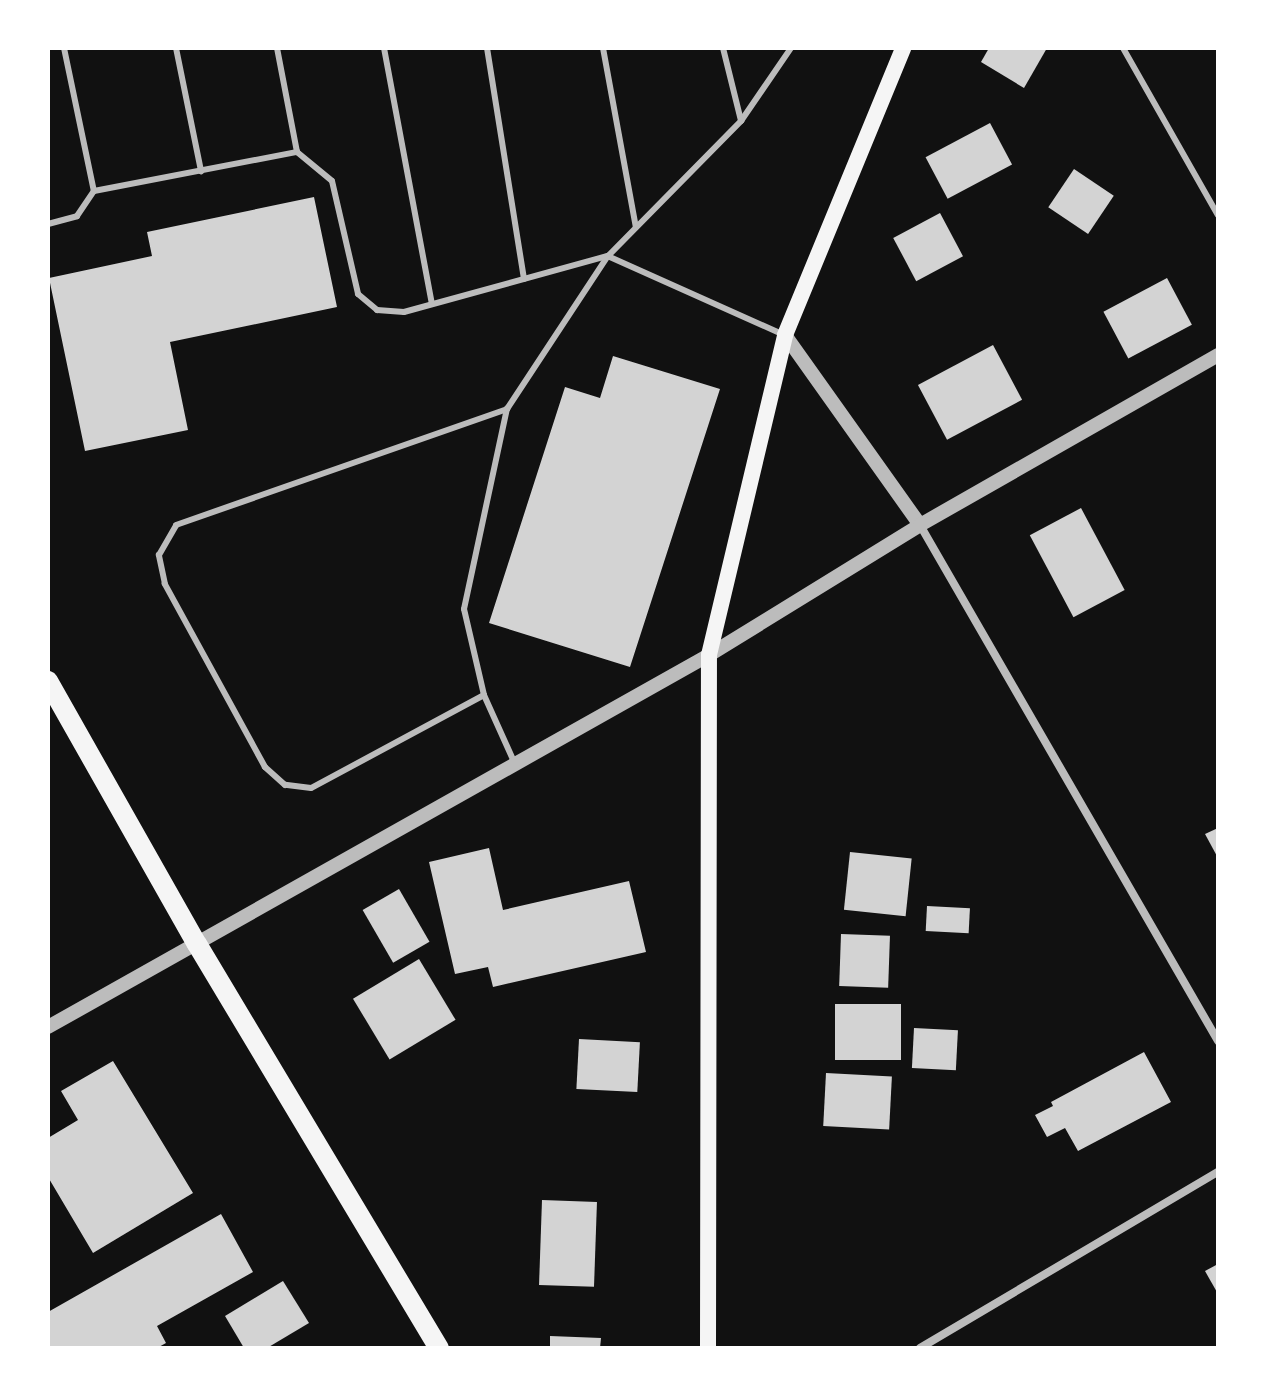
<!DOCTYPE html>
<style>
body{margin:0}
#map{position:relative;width:1266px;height:1396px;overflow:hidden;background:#111;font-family:"Libre Baskerville",serif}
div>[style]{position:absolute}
.building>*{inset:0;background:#d3d3d3;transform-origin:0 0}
.service>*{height:6px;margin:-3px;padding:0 3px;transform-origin:3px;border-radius:3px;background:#bcbcbc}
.minor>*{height:8px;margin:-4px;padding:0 4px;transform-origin:4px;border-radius:4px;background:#bcbcbc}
.tertiary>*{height:14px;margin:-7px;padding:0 7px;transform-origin:7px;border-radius:7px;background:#bcbcbc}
.secondary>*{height:16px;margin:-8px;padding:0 8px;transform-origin:8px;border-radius:8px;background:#f5f5f5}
.primary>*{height:20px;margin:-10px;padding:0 10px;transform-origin:10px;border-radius:10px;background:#f5f5f5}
span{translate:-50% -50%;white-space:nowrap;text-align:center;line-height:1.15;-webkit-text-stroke:6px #fff;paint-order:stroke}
.frame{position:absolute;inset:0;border:50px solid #fff;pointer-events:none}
</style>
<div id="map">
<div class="building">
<div style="clip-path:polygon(989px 48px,1047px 48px,1024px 88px,981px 62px)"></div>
<div style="left:990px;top:123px;width:47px;height:73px;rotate:62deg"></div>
<div style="left:1074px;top:169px;width:48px;height:46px;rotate:34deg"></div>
<div style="clip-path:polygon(314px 197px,337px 307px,170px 342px,188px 430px,85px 451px,49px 278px,152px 256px,147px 232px)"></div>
<div style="left:940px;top:213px;width:49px;height:53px;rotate:62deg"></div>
<div style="left:1167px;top:278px;width:53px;height:72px;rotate:62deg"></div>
<div style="left:993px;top:345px;width:62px;height:85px;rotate:62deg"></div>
<div style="clip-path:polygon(613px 356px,720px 389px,630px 667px,489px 623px,565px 387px,600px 398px)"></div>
<div style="left:1081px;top:508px;width:93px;height:58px;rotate:62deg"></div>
<div style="clip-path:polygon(1218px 828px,1218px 858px,1205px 834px)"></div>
<div style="clip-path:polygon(489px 848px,503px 910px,629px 881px,646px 952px,493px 987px,488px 967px,455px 974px,429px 862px)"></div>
<div style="left:850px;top:852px;width:62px;height:58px;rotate:6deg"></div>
<div style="left:399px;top:889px;width:61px;height:42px;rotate:60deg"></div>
<div style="left:927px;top:906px;width:43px;height:25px;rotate:3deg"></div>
<div style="left:841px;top:934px;width:49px;height:52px;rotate:2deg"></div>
<div style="left:419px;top:959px;width:71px;height:77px;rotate:59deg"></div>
<div style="left:835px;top:1004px;width:66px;height:56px"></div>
<div style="left:914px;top:1028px;width:44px;height:40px;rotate:3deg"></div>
<div style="left:579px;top:1039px;width:61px;height:50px;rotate:3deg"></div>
<div style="clip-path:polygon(1144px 1052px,1171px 1102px,1078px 1151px,1065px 1128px,1047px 1137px,1035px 1115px,1053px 1106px,1051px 1102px)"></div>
<div style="clip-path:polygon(113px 1061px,193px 1193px,93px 1253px,48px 1177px,48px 1138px,78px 1120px,61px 1091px)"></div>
<div style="left:826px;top:1073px;width:66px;height:53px;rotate:3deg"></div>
<div style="left:542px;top:1200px;width:55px;height:85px;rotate:2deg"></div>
<div style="clip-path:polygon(221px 1214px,253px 1272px,157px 1326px,166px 1343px,157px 1348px,48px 1348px,48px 1312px)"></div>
<div style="clip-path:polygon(1218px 1264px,1218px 1294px,1205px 1271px)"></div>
<div style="clip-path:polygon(283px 1281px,309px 1323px,267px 1348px,244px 1348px,225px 1316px)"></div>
<div style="clip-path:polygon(550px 1336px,601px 1338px,600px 1348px,550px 1348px)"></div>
</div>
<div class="service">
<div style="left:64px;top:48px;width:146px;rotate:78.2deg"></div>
<div style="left:176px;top:48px;width:126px;rotate:78.5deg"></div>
<div style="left:277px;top:48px;width:106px;rotate:79.1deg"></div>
<div style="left:297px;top:152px;width:45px;rotate:39.6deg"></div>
<div style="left:332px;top:181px;width:116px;rotate:77deg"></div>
<div style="left:358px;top:294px;width:25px;rotate:40deg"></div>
<div style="left:377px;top:310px;width:27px;rotate:4deg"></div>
<div style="left:404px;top:312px;width:212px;rotate:-15.4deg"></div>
<div style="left:384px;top:48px;width:260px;rotate:79.4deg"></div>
<div style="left:487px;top:48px;width:234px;rotate:80.9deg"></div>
<div style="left:603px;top:48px;width:182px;rotate:79.6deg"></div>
<div style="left:723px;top:48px;width:75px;rotate:76.1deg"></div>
<div style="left:1123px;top:48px;width:192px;rotate:60.4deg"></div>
<div style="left:48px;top:224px;width:30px;rotate:-15deg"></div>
<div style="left:77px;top:216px;width:30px;rotate:-56deg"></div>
<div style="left:94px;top:191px;width:207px;rotate:-10.9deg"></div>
<div style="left:782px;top:334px;width:191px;rotate:-155.9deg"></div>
<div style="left:608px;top:256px;width:190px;rotate:-45.4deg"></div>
<div style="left:741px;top:121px;width:88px;rotate:-55.6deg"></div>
<div style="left:484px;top:695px;width:196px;rotate:151.7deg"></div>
<div style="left:311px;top:788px;width:26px;rotate:-173deg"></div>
<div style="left:285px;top:785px;width:27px;rotate:-138deg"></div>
<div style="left:265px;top:767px;width:209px;rotate:-118.7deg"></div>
<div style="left:165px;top:584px;width:30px;rotate:-102deg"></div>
<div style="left:159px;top:555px;width:34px;rotate:-60deg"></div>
<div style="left:176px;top:525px;width:351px;rotate:-19.3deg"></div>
<div style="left:515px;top:764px;width:76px;rotate:-114.2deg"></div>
<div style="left:484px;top:695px;width:88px;rotate:-103.1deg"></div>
<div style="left:464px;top:609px;width:205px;rotate:-77.9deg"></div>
<div style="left:507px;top:409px;width:183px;rotate:-56.6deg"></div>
</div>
<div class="minor">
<div style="left:920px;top:525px;width:596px;rotate:59.99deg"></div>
<div style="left:920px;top:1348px;width:346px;rotate:-30.6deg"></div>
</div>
<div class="tertiary">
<div style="left:785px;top:335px;width:233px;rotate:54.6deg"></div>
<div style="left:48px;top:1027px;width:758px;rotate:-29.37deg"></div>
<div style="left:709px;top:655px;width:248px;rotate:-31.6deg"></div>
<div style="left:920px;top:525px;width:343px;rotate:-29.7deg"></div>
</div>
<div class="secondary">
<div style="left:708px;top:1348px;width:693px;rotate:-89.92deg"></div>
<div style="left:709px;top:655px;width:329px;rotate:-76.6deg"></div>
<div style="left:785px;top:335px;width:310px;rotate:-67.6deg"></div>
</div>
<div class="primary">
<div style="left:48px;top:681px;width:302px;rotate:60.5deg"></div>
<div style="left:197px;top:944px;width:471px;rotate:59.1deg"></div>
</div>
<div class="frame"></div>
</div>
